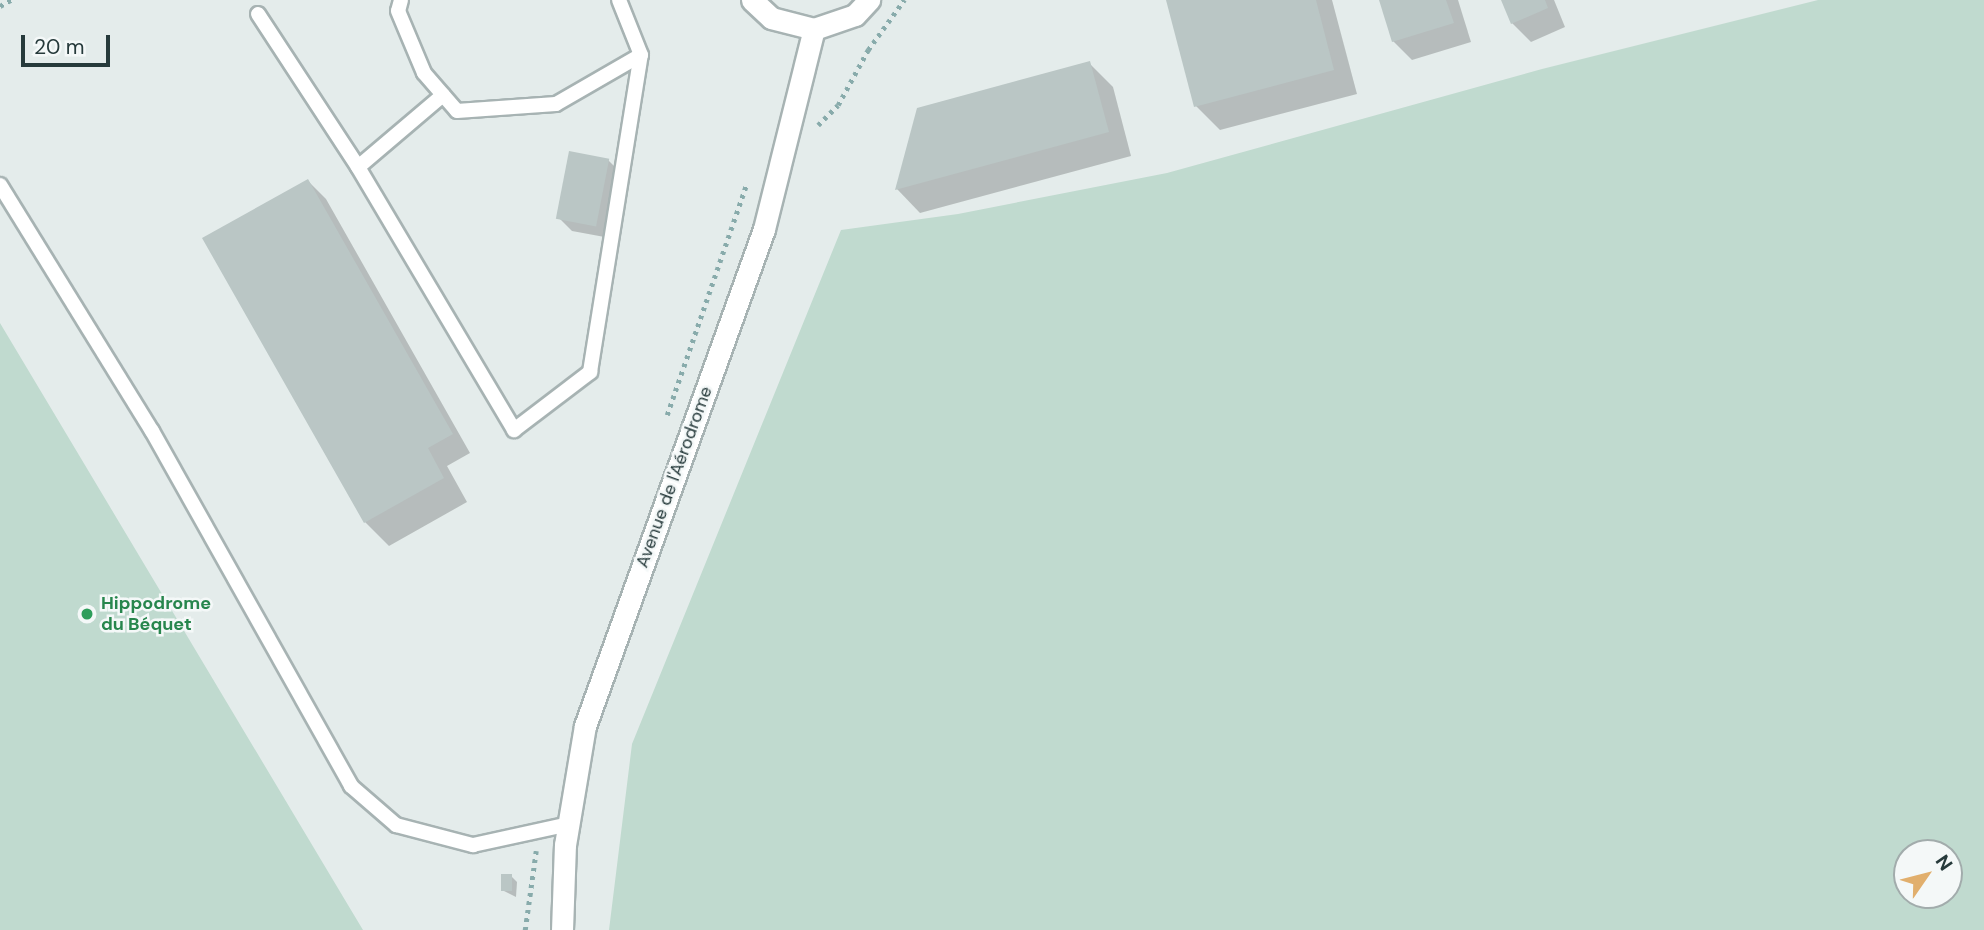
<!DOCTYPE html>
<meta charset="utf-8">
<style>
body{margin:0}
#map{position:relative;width:1984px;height:930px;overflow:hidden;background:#e4eceb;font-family:"DM Sans",sans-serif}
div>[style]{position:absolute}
.green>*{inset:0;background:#c0dacf}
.shadow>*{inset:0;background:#0003}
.building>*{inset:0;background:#bac6c5;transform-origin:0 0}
.path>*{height:4.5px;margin-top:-2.25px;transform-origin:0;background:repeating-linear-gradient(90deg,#88abab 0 3.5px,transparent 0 8.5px)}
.roads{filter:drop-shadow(2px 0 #a7b3b3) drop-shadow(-2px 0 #a7b3b3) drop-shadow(0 2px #a7b3b3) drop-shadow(0 -2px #a7b3b3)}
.lane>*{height:14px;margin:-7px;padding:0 7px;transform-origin:7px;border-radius:7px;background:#fff}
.street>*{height:21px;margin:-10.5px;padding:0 10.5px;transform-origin:10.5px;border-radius:10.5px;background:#fff}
.dots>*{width:19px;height:19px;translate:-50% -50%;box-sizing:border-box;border:4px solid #f4f8f8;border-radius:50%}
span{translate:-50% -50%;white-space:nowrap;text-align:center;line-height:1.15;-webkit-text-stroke:5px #f4f8f8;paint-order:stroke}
.street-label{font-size:18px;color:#263a3b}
.leisure-label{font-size:18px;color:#27864d;font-weight:700}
.left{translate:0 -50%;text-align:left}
.north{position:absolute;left:1893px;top:839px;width:70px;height:70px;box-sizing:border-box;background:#f4f8f8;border:2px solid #a2acac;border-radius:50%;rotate:55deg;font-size:19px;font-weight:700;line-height:28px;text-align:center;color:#263a3b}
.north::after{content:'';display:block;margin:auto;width:24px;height:32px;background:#e1af6d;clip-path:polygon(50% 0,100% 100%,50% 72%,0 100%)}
.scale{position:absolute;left:21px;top:35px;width:89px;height:32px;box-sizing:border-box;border:4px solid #263a3b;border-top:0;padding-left:9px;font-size:21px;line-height:24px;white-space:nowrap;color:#263a3b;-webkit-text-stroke:5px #f4f8f8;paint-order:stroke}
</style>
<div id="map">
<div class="green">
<div style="clip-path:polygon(evenodd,1818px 0,1984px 0,1984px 930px,609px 930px,632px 744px,841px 230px,958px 214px,1167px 173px,1542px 69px,1818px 0,1907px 853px,1949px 853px,1949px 895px,1907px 895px,1907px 853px)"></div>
<div style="clip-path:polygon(0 323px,348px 905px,363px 930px,0 930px)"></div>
</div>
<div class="shadow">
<div style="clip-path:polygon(1167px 0,1332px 0,1357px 94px,1220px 130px,1196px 106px)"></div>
<div style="clip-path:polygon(1381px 0,1458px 0,1471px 42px,1412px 60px,1393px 41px)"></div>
<div style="clip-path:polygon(1502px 0,1554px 0,1565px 27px,1531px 42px,1512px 23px)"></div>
<div style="clip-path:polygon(1089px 63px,1113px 87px,1131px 156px,920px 213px,897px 189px)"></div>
<div style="clip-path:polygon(608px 160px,621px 173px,610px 238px,572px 231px,560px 219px)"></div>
<div style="clip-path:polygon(308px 181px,326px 199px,470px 453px,447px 466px,467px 502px,389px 546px,365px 522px)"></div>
<div style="clip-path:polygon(511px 876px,517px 882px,516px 897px,502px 890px)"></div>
</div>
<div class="building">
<div style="clip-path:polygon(1166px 0,1316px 0,1334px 70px,1194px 107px)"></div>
<div style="clip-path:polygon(1379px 0,1446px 0,1454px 23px,1392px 42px)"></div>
<div style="clip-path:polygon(1501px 0,1545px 0,1548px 8px,1511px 24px)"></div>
<div style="clip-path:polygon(1090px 61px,1109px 132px,895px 190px,917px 108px)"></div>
<div style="left:569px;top:151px;width:41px;height:69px;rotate:11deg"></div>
<div style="clip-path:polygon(308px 179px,453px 434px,428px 448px,444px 478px,364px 523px,202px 238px)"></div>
<div style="left:501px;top:874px;width:11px;height:17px"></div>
</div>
<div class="path">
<div style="left:0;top:6px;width:13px;rotate:-29deg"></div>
<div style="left:818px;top:125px;width:28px;rotate:-45deg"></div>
<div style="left:838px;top:105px;width:63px;rotate:-61.4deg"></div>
<div style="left:868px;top:50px;width:62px;rotate:-54.2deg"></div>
<div style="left:667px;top:415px;width:243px;rotate:-71deg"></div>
<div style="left:525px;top:930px;width:80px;rotate:-82.1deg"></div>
</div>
<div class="roads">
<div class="lane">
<div style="left:401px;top:0;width:11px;rotate:105deg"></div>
<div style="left:398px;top:11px;width:67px;rotate:67.2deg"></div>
<div style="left:424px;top:73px;width:50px;rotate:49deg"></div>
<div style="left:457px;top:111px;width:99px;rotate:-4deg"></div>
<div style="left:556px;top:104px;width:98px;rotate:-30deg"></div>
<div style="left:641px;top:55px;width:59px;rotate:-111.8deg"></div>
<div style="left:258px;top:14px;width:183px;rotate:56.8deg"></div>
<div style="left:443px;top:95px;width:111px;rotate:139.7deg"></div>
<div style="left:358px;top:167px;width:306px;rotate:59.3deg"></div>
<div style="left:514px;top:430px;width:96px;rotate:-37.3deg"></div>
<div style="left:590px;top:372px;width:321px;rotate:-80.9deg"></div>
<div style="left:0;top:185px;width:289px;rotate:58.3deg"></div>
<div style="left:152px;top:431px;width:407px;rotate:60.7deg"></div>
<div style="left:351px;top:786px;width:60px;rotate:40.9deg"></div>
<div style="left:396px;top:825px;width:80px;rotate:14.6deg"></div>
<div style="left:473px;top:845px;width:98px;rotate:-12.3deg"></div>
</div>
<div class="street">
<div style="left:752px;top:0;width:26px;rotate:43deg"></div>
<div style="left:771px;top:18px;width:44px;rotate:14.3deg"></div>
<div style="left:814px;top:29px;width:43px;rotate:-18.9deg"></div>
<div style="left:855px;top:15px;width:21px;rotate:-47deg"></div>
<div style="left:562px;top:930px;width:85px;rotate:-88deg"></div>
<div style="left:565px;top:845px;width:121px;rotate:-80.5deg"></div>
<div style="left:585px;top:726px;width:528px;rotate:-70.19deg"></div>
<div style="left:764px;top:229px;width:206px;rotate:-76deg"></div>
</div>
</div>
<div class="dots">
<div style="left:87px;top:614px;background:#2e9e5b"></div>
</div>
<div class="street-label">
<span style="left:674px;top:477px;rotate:-70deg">Avenue de l'Aérodrome</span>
</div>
<div class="leisure-label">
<span class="left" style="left:101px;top:614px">Hippodrome<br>du Béquet</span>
</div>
<div class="north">N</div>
<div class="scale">20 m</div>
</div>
